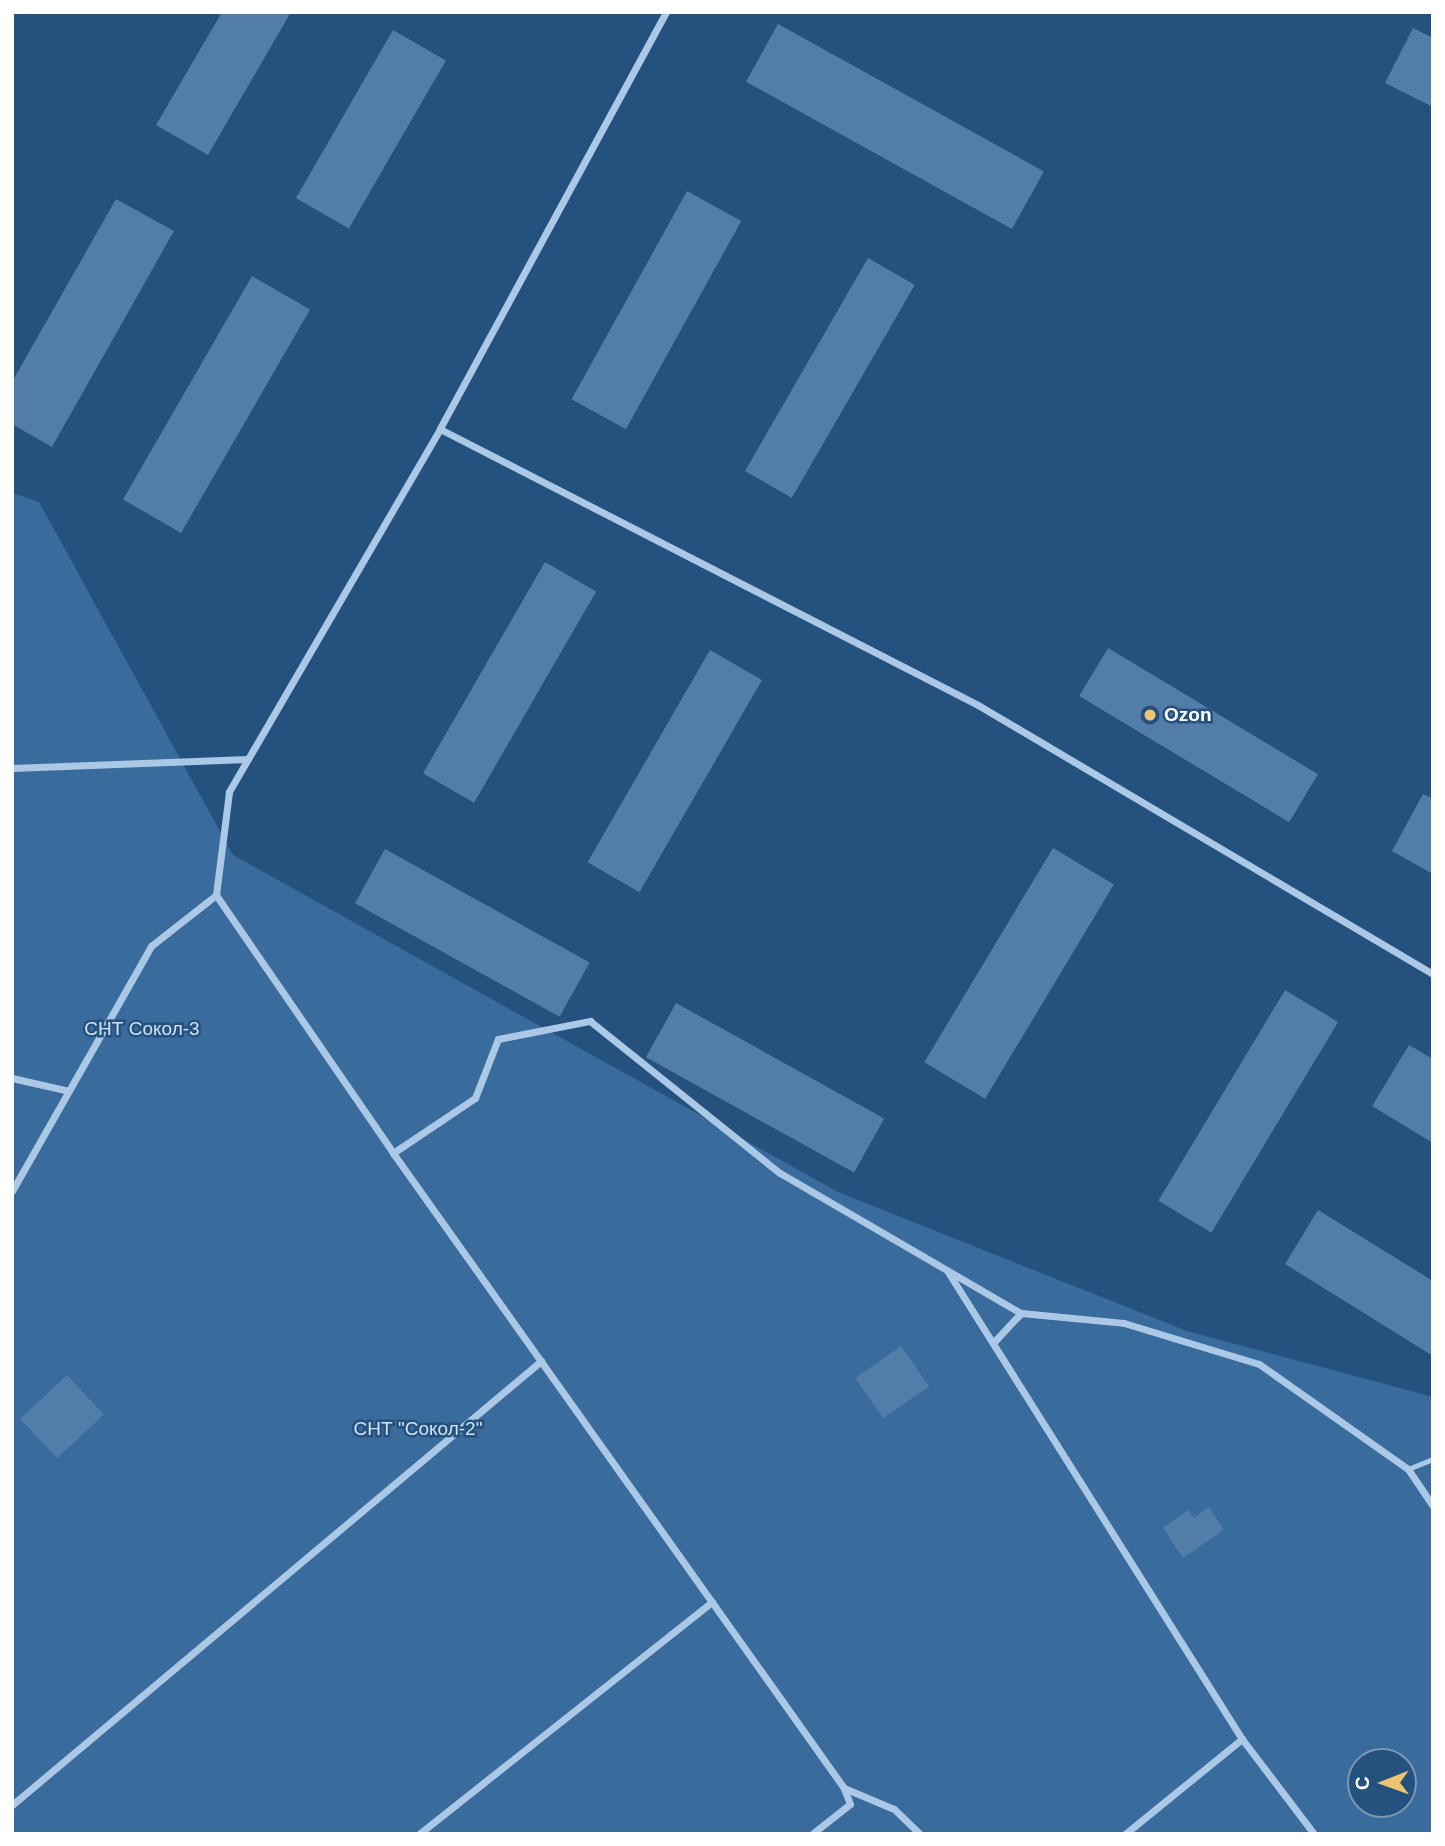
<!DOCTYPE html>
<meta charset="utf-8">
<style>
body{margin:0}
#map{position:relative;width:1445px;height:1846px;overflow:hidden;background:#25517f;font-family:Helvetica,sans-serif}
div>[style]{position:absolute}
.green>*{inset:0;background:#396b9c}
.building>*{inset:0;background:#527da9;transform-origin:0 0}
.lane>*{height:5px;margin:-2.5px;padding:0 2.5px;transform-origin:2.5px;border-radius:2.5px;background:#abc9e6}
.street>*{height:7px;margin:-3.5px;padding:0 3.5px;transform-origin:3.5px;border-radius:3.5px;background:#abc9e6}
.dots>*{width:19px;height:19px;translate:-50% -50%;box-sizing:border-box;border:4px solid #25517f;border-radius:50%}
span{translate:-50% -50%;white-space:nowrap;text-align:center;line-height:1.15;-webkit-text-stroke:5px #25517f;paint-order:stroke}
.poi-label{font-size:19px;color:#fff;font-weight:700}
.left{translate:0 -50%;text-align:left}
.park-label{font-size:19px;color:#cee2f5}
.frame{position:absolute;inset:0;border:14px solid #fff;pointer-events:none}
.north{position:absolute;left:1347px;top:1748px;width:70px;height:70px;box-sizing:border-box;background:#25517f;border:2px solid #7c97b2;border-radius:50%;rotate:269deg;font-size:19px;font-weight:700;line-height:28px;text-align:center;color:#fff}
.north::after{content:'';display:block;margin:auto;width:24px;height:32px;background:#efc470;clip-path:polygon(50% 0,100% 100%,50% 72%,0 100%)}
</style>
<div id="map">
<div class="green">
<div style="clip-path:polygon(evenodd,12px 493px,39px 502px,233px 855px,838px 1192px,1187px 1331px,1433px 1397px,1433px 1834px,12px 1834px,12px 493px,1361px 1762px,1403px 1762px,1403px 1804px,1361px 1804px,1361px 1762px)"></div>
</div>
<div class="building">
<div style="clip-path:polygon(222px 12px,291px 12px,208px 155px,156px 125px)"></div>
<div style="left:778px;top:24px;width:304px;height:66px;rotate:29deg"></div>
<div style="clip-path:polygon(1413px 28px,1433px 38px,1433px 107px,1385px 83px)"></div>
<div style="left:393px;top:30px;width:61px;height:194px;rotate:30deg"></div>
<div style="left:687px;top:191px;width:62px;height:238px;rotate:29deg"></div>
<div style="clip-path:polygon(116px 199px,174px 231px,52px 447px,12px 424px,12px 382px)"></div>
<div style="left:868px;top:258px;width:54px;height:246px;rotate:30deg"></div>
<div style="left:252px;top:276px;width:67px;height:258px;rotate:30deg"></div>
<div style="left:545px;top:562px;width:59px;height:244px;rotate:30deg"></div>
<div style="left:1108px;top:648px;width:245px;height:56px;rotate:31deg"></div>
<div style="left:710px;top:650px;width:60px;height:245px;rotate:30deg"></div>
<div style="clip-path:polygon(1423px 794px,1433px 799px,1433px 874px,1392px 851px)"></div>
<div style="left:1053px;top:848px;width:71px;height:250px;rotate:31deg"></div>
<div style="left:385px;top:849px;width:234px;height:62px;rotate:29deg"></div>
<div style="left:1285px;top:990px;width:62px;height:246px;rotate:31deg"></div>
<div style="left:676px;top:1003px;width:238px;height:62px;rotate:29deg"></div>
<div style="clip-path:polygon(1409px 1045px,1433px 1059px,1433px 1143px,1372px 1106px)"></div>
<div style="clip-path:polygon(1318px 1210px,1433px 1281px,1433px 1356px,1285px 1264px)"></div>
<div style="left:901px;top:1346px;width:49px;height:56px;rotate:55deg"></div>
<div style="left:67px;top:1375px;width:54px;height:64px;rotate:47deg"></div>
<div style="clip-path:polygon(1209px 1507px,1224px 1530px,1183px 1558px,1163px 1528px,1188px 1510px,1194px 1518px)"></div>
</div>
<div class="lane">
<div style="left:1408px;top:1469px;width:27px;rotate:-22deg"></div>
</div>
<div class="street">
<div style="left:666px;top:12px;width:474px;rotate:118.5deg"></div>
<div style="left:440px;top:429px;width:605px;rotate:27.16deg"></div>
<div style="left:978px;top:705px;width:529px;rotate:30.59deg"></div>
<div style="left:440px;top:429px;width:420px;rotate:120.2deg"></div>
<div style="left:229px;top:792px;width:104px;rotate:97.2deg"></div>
<div style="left:216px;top:895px;width:313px;rotate:55.5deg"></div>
<div style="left:393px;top:1153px;width:99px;rotate:-33.9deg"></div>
<div style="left:475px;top:1098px;width:63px;rotate:-68.7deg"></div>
<div style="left:498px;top:1039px;width:94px;rotate:-11.1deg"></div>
<div style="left:590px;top:1021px;width:243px;rotate:38.7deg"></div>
<div style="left:780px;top:1173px;width:279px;rotate:30.2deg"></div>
<div style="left:1021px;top:1313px;width:103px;rotate:5.5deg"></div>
<div style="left:1124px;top:1323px;width:141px;rotate:16.9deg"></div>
<div style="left:1259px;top:1364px;width:182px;rotate:35.2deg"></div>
<div style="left:1408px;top:1469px;width:45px;rotate:56deg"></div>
<div style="left:12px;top:768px;width:236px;rotate:-2.2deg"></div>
<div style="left:12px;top:1078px;width:58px;rotate:12.8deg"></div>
<div style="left:393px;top:1153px;width:779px;rotate:54.62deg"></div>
<div style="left:844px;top:1788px;width:54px;rotate:22.8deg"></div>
<div style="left:894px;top:1809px;width:36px;rotate:44deg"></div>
<div style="left:12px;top:1191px;width:282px;rotate:-60.4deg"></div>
<div style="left:151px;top:946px;width:83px;rotate:-38.1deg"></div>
<div style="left:948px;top:1272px;width:552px;rotate:57.81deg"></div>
<div style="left:1242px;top:1739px;width:119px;rotate:52.8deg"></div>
<div style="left:993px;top:1343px;width:41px;rotate:-47deg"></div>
<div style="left:12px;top:1805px;width:691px;rotate:-40.01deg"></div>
<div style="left:419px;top:1834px;width:374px;rotate:-38.4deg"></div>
<div style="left:812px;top:1834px;width:48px;rotate:-38.3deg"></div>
<div style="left:850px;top:1804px;width:17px;rotate:-111deg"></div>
<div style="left:1125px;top:1834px;width:151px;rotate:-39.1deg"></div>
</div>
<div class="dots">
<div style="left:1150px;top:715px;background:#efc470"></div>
</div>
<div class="poi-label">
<span class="left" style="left:1164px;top:715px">Ozon</span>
</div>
<div class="park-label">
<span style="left:142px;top:1029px">СНТ Сокол-3</span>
<span style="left:418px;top:1429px">СНТ "Сокол-2"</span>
</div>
<div class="frame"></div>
<div class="north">С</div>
</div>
